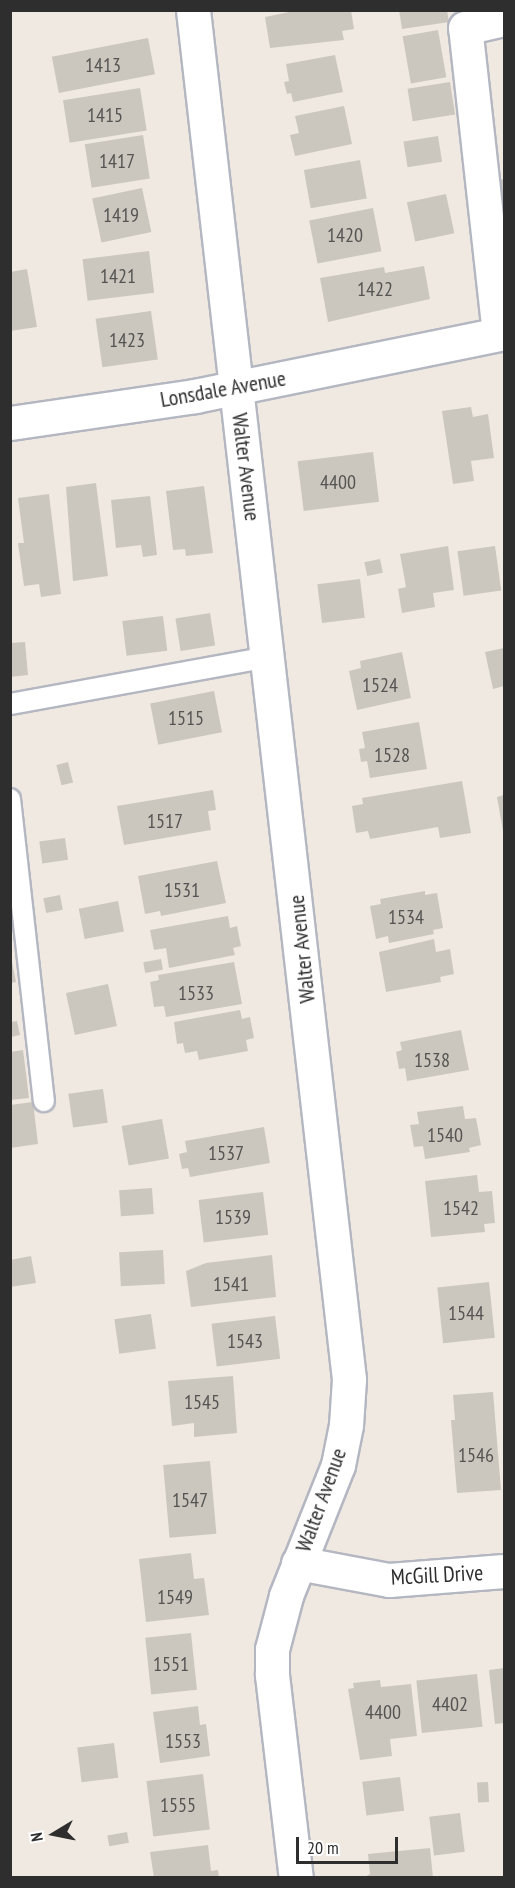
<!DOCTYPE html>
<style>
body{margin:0}
#map{position:relative;width:515px;height:1888px;overflow:hidden;background:#efe9e1;font-family:"PT Sans Narrow",sans-serif}
div>[style]{position:absolute}
.building>*{inset:0;background:#cbc7bf;transform-origin:0 0}
.roads{filter:drop-shadow(2px 0 #b4b7c1) drop-shadow(-2px 0 #b4b7c1) drop-shadow(0 2px #b4b7c1) drop-shadow(0 -2px #b4b7c1)}
.service>*{height:20px;margin:-10px;padding:0 10px;transform-origin:10px;border-radius:10px;background:#fff}
.minor>*{height:33px;margin:-16.5px;padding:0 16.5px;transform-origin:16.5px;border-radius:16.5px;background:#fff}
span{translate:-50% -50%;white-space:nowrap;text-align:center;line-height:1.15;-webkit-text-stroke:5px #fff;paint-order:stroke}
.number-label{font-size:20px;color:#555452}
.number-label span{-webkit-text-stroke-width:0}
.street-label{font-size:22px;color:#2e2e2e}
.frame{position:absolute;inset:0;border:12px solid #2e2e2e;pointer-events:none}
.north{position:absolute;left:24px;top:1804px;width:60px;height:60px;-webkit-text-stroke:4px #fff;paint-order:stroke;rotate:260deg;font-size:16px;font-weight:700;line-height:24px;text-align:center;color:#2e2e2e}
.north::after{content:'';display:block;margin:auto;width:21px;height:27px;background:#2e2e2e;clip-path:polygon(50% 0,100% 100%,50% 72%,0 100%)}
.scale{position:absolute;left:296px;top:1837px;width:102px;height:27px;box-sizing:border-box;border:3px solid #2e2e2e;border-top:0;padding-left:8px;font-size:18px;line-height:21px;white-space:nowrap;color:#2e2e2e;-webkit-text-stroke:4px #fff;paint-order:stroke}
</style>
<div id="map">
<div class="building">
<div style="clip-path:polygon(299px 10px,351px 10px,354px 29px,342px 31px,344px 40px,270px 48px,265px 17px)"></div>
<div style="clip-path:polygon(399px 10px,447px 10px,449px 22px,402px 29px)"></div>
<div style="left:438px;top:30px;width:48px;height:36px;rotate:80deg"></div>
<div style="left:148px;top:38px;width:37px;height:98px;rotate:79deg"></div>
<div style="clip-path:polygon(335px 55px,343px 92px,293px 102px,291px 93px,287px 94px,284px 82px,289px 81px,286px 64px)"></div>
<div style="left:450px;top:82px;width:33px;height:43px;rotate:81deg"></div>
<div style="left:140px;top:88px;width:43px;height:78px;rotate:81deg"></div>
<div style="clip-path:polygon(344px 106px,352px 144px,295px 156px,290px 135px,299px 133px,295px 116px)"></div>
<div style="left:143px;top:135px;width:44px;height:59px;rotate:81deg"></div>
<div style="left:438px;top:136px;width:26px;height:35px;rotate:81deg"></div>
<div style="left:360px;top:160px;width:39px;height:57px;rotate:80deg"></div>
<div style="clip-path:polygon(504px 179px,504px 206px,503px 206px,500px 180px)"></div>
<div style="left:142px;top:188px;width:45px;height:51px;rotate:78deg"></div>
<div style="left:446px;top:194px;width:40px;height:40px;rotate:78deg"></div>
<div style="left:373px;top:208px;width:44px;height:65px;rotate:79deg"></div>
<div style="left:149px;top:251px;width:42px;height:67px;rotate:83deg"></div>
<div style="clip-path:polygon(424px 266px,430px 299px,328px 322px,320px 278px,384px 267px,385px 273px)"></div>
<div style="clip-path:polygon(27px 269px,37px 327px,10px 331px,10px 272px)"></div>
<div style="left:151px;top:311px;width:49px;height:56px;rotate:82deg"></div>
<div style="clip-path:polygon(471px 407px,473px 417px,488px 414px,494px 458px,471px 461px,474px 481px,453px 484px,442px 411px)"></div>
<div style="left:373px;top:452px;width:50px;height:76px;rotate:83deg"></div>
<div style="clip-path:polygon(96px 483px,108px 576px,73px 581px,66px 487px)"></div>
<div style="clip-path:polygon(204px 486px,213px 553px,186px 556px,185px 549px,173px 550px,166px 491px)"></div>
<div style="clip-path:polygon(49px 494px,61px 594px,41px 597px,39px 584px,24px 586px,18px 543px,24px 543px,18px 498px)"></div>
<div style="clip-path:polygon(150px 496px,157px 555px,143px 557px,141px 545px,116px 548px,111px 500px)"></div>
<div style="clip-path:polygon(448px 546px,454px 590px,433px 593px,435px 607px,402px 613px,398px 589px,406px 587px,400px 554px)"></div>
<div style="left:495px;top:546px;width:45px;height:38px;rotate:82deg"></div>
<div style="left:380px;top:559px;width:14px;height:16px;rotate:78deg"></div>
<div style="left:360px;top:579px;width:39px;height:43px;rotate:83deg"></div>
<div style="left:210px;top:613px;width:33px;height:35px;rotate:81deg"></div>
<div style="left:163px;top:616px;width:35px;height:41px;rotate:83deg"></div>
<div style="clip-path:polygon(25px 642px,28px 675px,10px 677px,10px 643px)"></div>
<div style="clip-path:polygon(504px 648px,504px 686px,493px 689px,485px 652px)"></div>
<div style="clip-path:polygon(402px 652px,411px 698px,357px 710px,349px 671px,361px 668px,360px 661px)"></div>
<div style="left:214px;top:691px;width:42px;height:65px;rotate:79deg"></div>
<div style="clip-path:polygon(419px 722px,427px 769px,370px 778px,367px 761px,361px 762px,359px 749px,365px 748px,362px 732px)"></div>
<div style="left:68px;top:762px;width:21px;height:12px;rotate:76deg"></div>
<div style="clip-path:polygon(462px 781px,471px 833px,440px 838px,438px 827px,370px 839px,368px 831px,356px 833px,352px 806px,363px 804px,362px 798px)"></div>
<div style="clip-path:polygon(213px 790px,216px 810px,208px 811px,211px 830px,124px 845px,117px 806px)"></div>
<div style="clip-path:polygon(504px 795px,504px 831px,503px 831px,497px 797px)"></div>
<div style="left:65px;top:838px;width:22px;height:26px;rotate:82deg"></div>
<div style="clip-path:polygon(217px 861px,226px 903px,161px 916px,160px 911px,145px 914px,138px 876px)"></div>
<div style="clip-path:polygon(425px 891px,425px 895px,437px 893px,443px 928px,433px 930px,434px 934px,389px 943px,388px 936px,376px 939px,370px 906px,381px 904px,380px 899px)"></div>
<div style="left:60px;top:895px;width:15px;height:17px;rotate:79deg"></div>
<div style="left:118px;top:901px;width:31px;height:40px;rotate:79deg"></div>
<div style="clip-path:polygon(228px 916px,230px 928px,237px 926px,241px 946px,233px 948px,235px 955px,169px 968px,166px 948px,154px 950px,150px 930px)"></div>
<div style="clip-path:polygon(434px 939px,436px 952px,450px 949px,454px 974px,440px 977px,441px 982px,386px 992px,379px 952px)"></div>
<div style="clip-path:polygon(10px 952px,16px 982px,10px 983px)"></div>
<div style="left:161px;top:959px;width:11px;height:18px;rotate:80deg"></div>
<div style="clip-path:polygon(234px 962px,242px 1004px,166px 1017px,164px 1006px,154px 1007px,150px 982px,159px 980px,158px 975px)"></div>
<div style="left:108px;top:984px;width:43px;height:43px;rotate:78deg"></div>
<div style="clip-path:polygon(240px 1010px,242px 1019px,250px 1017px,254px 1038px,246px 1040px,248px 1051px,199px 1060px,197px 1051px,185px 1053px,183px 1043px,177px 1044px,174px 1022px)"></div>
<div style="clip-path:polygon(17px 1021px,20px 1035px,11px 1037px,10px 1022px)"></div>
<div style="clip-path:polygon(461px 1030px,469px 1070px,407px 1081px,405px 1068px,399px 1069px,396px 1052px,402px 1050px,400px 1042px)"></div>
<div style="clip-path:polygon(23px 1050px,29px 1098px,10px 1100px,10px 1052px)"></div>
<div style="left:103px;top:1089px;width:34px;height:35px;rotate:82deg"></div>
<div style="clip-path:polygon(33px 1102px,38px 1144px,10px 1148px,10px 1105px)"></div>
<div style="clip-path:polygon(463px 1106px,465px 1119px,476px 1118px,481px 1145px,469px 1148px,470px 1152px,425px 1159px,423px 1146px,414px 1147px,410px 1125px,419px 1124px,417px 1112px)"></div>
<div style="left:162px;top:1119px;width:40px;height:41px;rotate:80deg"></div>
<div style="clip-path:polygon(264px 1127px,270px 1163px,190px 1177px,188px 1168px,182px 1169px,179px 1154px,187px 1152px,185px 1141px)"></div>
<div style="clip-path:polygon(477px 1175px,479px 1192px,492px 1191px,495px 1223px,484px 1224px,485px 1232px,431px 1237px,425px 1181px)"></div>
<div style="left:152px;top:1188px;width:26px;height:33px;rotate:86deg"></div>
<div style="left:263px;top:1192px;width:43px;height:65px;rotate:83deg"></div>
<div style="left:163px;top:1250px;width:34px;height:44px;rotate:87deg"></div>
<div style="clip-path:polygon(272px 1255px,276px 1297px,191px 1307px,186px 1271px,206px 1263px)"></div>
<div style="clip-path:polygon(31px 1256px,36px 1283px,10px 1287px,10px 1260px)"></div>
<div style="left:489px;top:1282px;width:56px;height:52px;rotate:84deg"></div>
<div style="left:151px;top:1314px;width:35px;height:37px;rotate:82deg"></div>
<div style="left:275px;top:1316px;width:43px;height:64px;rotate:83deg"></div>
<div style="clip-path:polygon(233px 1376px,237px 1433px,194px 1437px,194px 1423px,172px 1426px,168px 1381px)"></div>
<div style="clip-path:polygon(493px 1392px,501px 1490px,457px 1493px,451px 1420px,455px 1420px,453px 1395px)"></div>
<div style="left:210px;top:1461px;width:73px;height:47px;rotate:85deg"></div>
<div style="clip-path:polygon(191px 1553px,194px 1579px,204px 1578px,209px 1615px,146px 1622px,139px 1559px)"></div>
<div style="left:191px;top:1633px;width:57px;height:46px;rotate:84deg"></div>
<div style="clip-path:polygon(504px 1668px,504px 1723px,495px 1724px,489px 1670px)"></div>
<div style="left:477px;top:1674px;width:53px;height:61px;rotate:84deg"></div>
<div style="clip-path:polygon(380px 1680px,381px 1687px,411px 1684px,417px 1736px,390px 1739px,392px 1756px,360px 1760px,348px 1689px,354px 1688px,353px 1683px)"></div>
<div style="clip-path:polygon(198px 1706px,200px 1725px,206px 1724px,210px 1756px,160px 1763px,153px 1712px)"></div>
<div style="left:114px;top:1743px;width:35px;height:37px;rotate:83deg"></div>
<div style="left:203px;top:1774px;width:56px;height:57px;rotate:83deg"></div>
<div style="left:400px;top:1777px;width:34px;height:38px;rotate:83deg"></div>
<div style="left:488px;top:1782px;width:20px;height:11px;rotate:87deg"></div>
<div style="left:460px;top:1813px;width:39px;height:31px;rotate:83deg"></div>
<div style="left:127px;top:1832px;width:11px;height:20px;rotate:80deg"></div>
<div style="clip-path:polygon(208px 1845px,211px 1871px,218px 1870px,219px 1878px,154px 1878px,150px 1852px)"></div>
<div style="clip-path:polygon(430px 1848px,433px 1878px,363px 1878px,370px 1874px,368px 1854px)"></div>
</div>
<div class="roads">
<div class="service">
<div style="left:10px;top:704px;width:263px;rotate:-10.3deg"></div>
<div style="left:10px;top:799px;width:304px;rotate:83.6deg"></div>
</div>
<div class="minor">
<div style="left:193px;top:10px;width:1378px;rotate:83.5deg"></div>
<div style="left:349px;top:1379px;width:46px;rotate:93.7deg"></div>
<div style="left:346px;top:1425px;width:41px;rotate:101.3deg"></div>
<div style="left:338px;top:1465px;width:141px;rotate:111.7deg"></div>
<div style="left:286px;top:1596px;width:55px;rotate:104.8deg"></div>
<div style="left:272px;top:1649px;width:26px;rotate:90deg"></div>
<div style="left:272px;top:1675px;width:204px;rotate:83.3deg"></div>
<div style="left:499px;top:334px;width:308px;rotate:-96.3deg"></div>
<div style="left:465px;top:28px;width:40px;rotate:-13deg"></div>
<div style="left:10px;top:423px;width:187px;rotate:-8.3deg"></div>
<div style="left:195px;top:396px;width:315px;rotate:-11.5deg"></div>
<div style="left:298px;top:1563px;width:93px;rotate:10.6deg"></div>
<div style="left:389px;top:1580px;width:115px;rotate:-4.5deg"></div>
</div>
</div>
<div class="number-label">
<span style="left:103px;top:65px">1413</span>
<span style="left:105px;top:115px">1415</span>
<span style="left:117px;top:161px">1417</span>
<span style="left:121px;top:215px">1419</span>
<span style="left:345px;top:235px">1420</span>
<span style="left:118px;top:276px">1421</span>
<span style="left:375px;top:289px">1422</span>
<span style="left:127px;top:340px">1423</span>
<span style="left:338px;top:482px">4400</span>
<span style="left:380px;top:685px">1524</span>
<span style="left:186px;top:718px">1515</span>
<span style="left:392px;top:755px">1528</span>
<span style="left:165px;top:821px">1517</span>
<span style="left:182px;top:890px">1531</span>
<span style="left:406px;top:917px">1534</span>
<span style="left:196px;top:993px">1533</span>
<span style="left:432px;top:1060px">1538</span>
<span style="left:445px;top:1135px">1540</span>
<span style="left:226px;top:1153px">1537</span>
<span style="left:461px;top:1208px">1542</span>
<span style="left:233px;top:1217px">1539</span>
<span style="left:231px;top:1284px">1541</span>
<span style="left:466px;top:1313px">1544</span>
<span style="left:245px;top:1341px">1543</span>
<span style="left:202px;top:1402px">1545</span>
<span style="left:476px;top:1455px">1546</span>
<span style="left:190px;top:1500px">1547</span>
<span style="left:175px;top:1597px">1549</span>
<span style="left:171px;top:1664px">1551</span>
<span style="left:450px;top:1704px">4402</span>
<span style="left:383px;top:1712px">4400</span>
<span style="left:183px;top:1741px">1553</span>
<span style="left:178px;top:1805px">1555</span>
</div>
<div class="street-label">
<span style="left:223px;top:389px;rotate:-10deg">Lonsdale Avenue</span>
<span style="left:246px;top:467px;rotate:83deg">Walter Avenue</span>
<span style="left:302px;top:949px;rotate:-96deg">Walter Avenue</span>
<span style="left:321px;top:1500px;rotate:-70deg">Walter Avenue</span>
<span style="left:437px;top:1575px;rotate:-3deg">McGill Drive</span>
</div>
<div class="frame"></div>
<div class="north">N</div>
<div class="scale">20 m</div>
</div>
